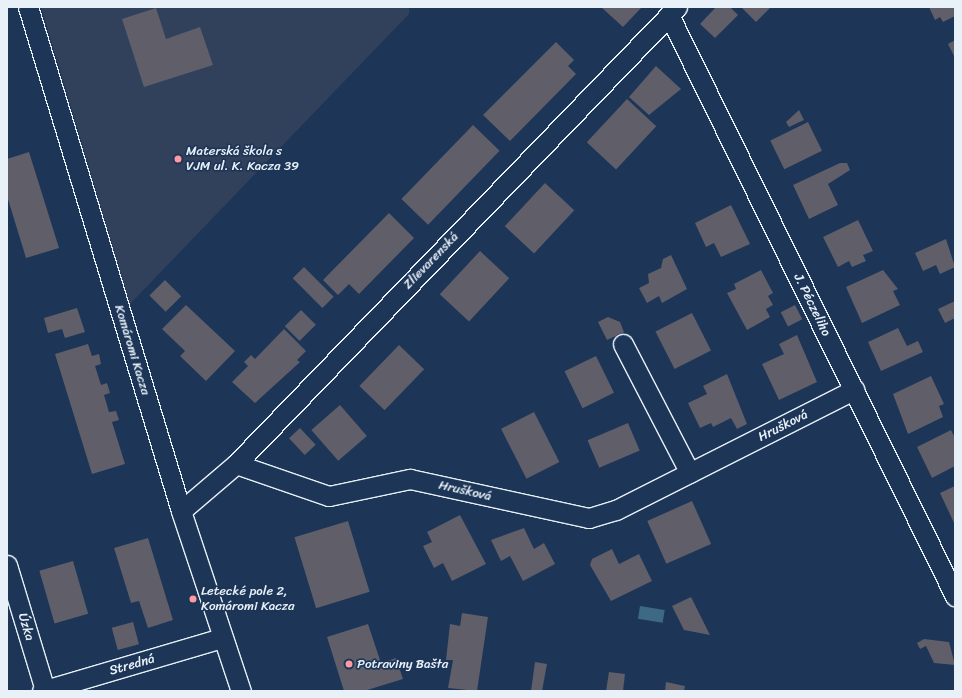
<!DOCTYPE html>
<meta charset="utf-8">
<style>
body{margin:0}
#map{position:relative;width:962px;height:698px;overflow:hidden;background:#1d3557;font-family:Sriracha,sans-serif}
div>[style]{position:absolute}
.built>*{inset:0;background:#31415c}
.water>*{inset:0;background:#3e6985;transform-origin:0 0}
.building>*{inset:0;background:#5f5e69;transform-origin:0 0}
.roads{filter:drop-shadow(1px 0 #e8f1f8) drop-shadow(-1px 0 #e8f1f8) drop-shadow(0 1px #e8f1f8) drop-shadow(0 -1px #e8f1f8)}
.street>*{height:19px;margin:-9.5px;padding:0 9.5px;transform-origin:9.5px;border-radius:9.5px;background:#1d3557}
.dots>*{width:11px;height:11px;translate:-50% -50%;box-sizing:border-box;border:2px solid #1d3557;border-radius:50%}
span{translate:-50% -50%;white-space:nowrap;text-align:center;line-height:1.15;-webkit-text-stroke:3.5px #1d3557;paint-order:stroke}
.poi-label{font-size:13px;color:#e8f1f8}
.left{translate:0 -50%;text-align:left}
.street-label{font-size:13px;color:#e8f1f8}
.frame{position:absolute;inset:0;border:8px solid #e8f1f8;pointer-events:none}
</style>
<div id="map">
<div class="built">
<div style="clip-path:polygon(41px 7px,409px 7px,409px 14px,130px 304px)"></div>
</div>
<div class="water">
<div style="left:640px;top:606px;width:25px;height:13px;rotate:9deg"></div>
</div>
<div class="building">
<div style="clip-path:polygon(601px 7px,642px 7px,623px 27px)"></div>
<div style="clip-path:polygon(716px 7px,730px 7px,738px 15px,715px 38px,700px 24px)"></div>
<div style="clip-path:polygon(741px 7px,771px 7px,756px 22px)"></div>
<div style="clip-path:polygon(929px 7px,955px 7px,955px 16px,943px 22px,940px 17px,935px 20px)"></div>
<div style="clip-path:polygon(156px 8px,166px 39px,200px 27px,213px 65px,144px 87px,122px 19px)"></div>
<div style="clip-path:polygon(955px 40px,955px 58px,948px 44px)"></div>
<div style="clip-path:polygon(556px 42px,574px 60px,568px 66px,576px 74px,510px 141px,483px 115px)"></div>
<div style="clip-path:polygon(656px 66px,681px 89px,649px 115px,629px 97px)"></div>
<div style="left:627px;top:99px;width:40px;height:59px;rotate:43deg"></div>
<div style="clip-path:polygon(799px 110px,804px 120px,789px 127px,786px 122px)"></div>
<div style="left:808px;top:122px;width:32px;height:42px;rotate:64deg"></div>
<div style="left:473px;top:125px;width:37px;height:103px;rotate:44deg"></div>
<div style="clip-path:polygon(29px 152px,59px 248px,26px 258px,7px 196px,7px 159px)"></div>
<div style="clip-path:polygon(840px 163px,847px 163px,850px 170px,828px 184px,838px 205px,809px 219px,793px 185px)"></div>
<div style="left:545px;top:183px;width:40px;height:59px;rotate:43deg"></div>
<div style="clip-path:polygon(731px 205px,750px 244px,721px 257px,714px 243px,706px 247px,695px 223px)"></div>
<div style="clip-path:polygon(389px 213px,414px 238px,359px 294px,349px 284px,338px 295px,323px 280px)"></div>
<div style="clip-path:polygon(858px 220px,873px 251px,863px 255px,866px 261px,852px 267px,849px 261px,838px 267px,823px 237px)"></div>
<div style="clip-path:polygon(946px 239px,955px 267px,940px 274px,936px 265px,923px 271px,915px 253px)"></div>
<div style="left:480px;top:251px;width:40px;height:59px;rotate:43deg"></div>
<div style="clip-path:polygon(671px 255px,687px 289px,662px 303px,659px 296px,647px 303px,639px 288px,649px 283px,648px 274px,661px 268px,663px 259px)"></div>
<div style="left:304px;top:267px;width:42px;height:16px;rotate:45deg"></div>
<div style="clip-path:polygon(761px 270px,773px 293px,768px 296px,773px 305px,766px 309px,770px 317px,747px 330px,727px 293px,736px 289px,734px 284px)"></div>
<div style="clip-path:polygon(883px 270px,898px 289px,893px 291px,900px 305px,862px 323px,846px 287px)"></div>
<div style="left:165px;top:280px;width:23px;height:22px;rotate:45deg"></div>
<div style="clip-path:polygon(955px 301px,955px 318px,945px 323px,938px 309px)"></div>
<div style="clip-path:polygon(186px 305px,235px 351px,206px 381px,180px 356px,185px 351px,162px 329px)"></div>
<div style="left:795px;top:305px;width:16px;height:16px;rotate:63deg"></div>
<div style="clip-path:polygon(77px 308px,85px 332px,65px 338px,62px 329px,48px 333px,44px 318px)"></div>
<div style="left:301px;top:310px;width:21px;height:23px;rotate:45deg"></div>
<div style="left:692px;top:313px;width:42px;height:41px;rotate:63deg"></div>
<div style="clip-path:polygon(608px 317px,620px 322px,624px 332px,607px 340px,598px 322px)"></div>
<div style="clip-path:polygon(898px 328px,907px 346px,918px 341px,923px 352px,881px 371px,868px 342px)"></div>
<div style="clip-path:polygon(284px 329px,306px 351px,297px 360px,300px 362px,255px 403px,232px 382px,248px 366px,244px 362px,251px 355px,255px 359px)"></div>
<div style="clip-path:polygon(797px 335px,817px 382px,779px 400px,762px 364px,784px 354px,779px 344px)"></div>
<div style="clip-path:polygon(88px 344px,92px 356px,99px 354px,101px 364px,95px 366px,101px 385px,107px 383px,110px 393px,104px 395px,109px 412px,116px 411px,119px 420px,112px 422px,125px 464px,92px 474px,55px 354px)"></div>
<div style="left:399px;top:345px;width:35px;height:57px;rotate:44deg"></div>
<div style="left:596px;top:356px;width:41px;height:35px;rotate:64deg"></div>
<div style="clip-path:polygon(727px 374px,747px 424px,737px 429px,731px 418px,713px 427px,711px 423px,700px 428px,688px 403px,707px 394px,703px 386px)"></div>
<div style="clip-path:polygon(931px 376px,944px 404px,939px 406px,943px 417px,908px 434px,893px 394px)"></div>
<div style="left:340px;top:405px;width:41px;height:38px;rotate:49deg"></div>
<div style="left:534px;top:412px;width:56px;height:37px;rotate:63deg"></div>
<div style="left:628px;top:423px;width:30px;height:44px;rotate:67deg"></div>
<div style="left:300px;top:428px;width:23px;height:15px;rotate:47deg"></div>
<div style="clip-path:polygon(951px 430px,955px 438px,955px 466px,932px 478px,917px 447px)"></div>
<div style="clip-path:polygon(955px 486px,955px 525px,940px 493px)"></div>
<div style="left:692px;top:501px;width:47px;height:49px;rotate:66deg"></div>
<div style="clip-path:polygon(460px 515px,486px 564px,452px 581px,443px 563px,434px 568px,423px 546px,432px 542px,427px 532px)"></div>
<div style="left:348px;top:521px;width:74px;height:56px;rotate:73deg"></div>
<div style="clip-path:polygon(524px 528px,534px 549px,544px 543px,555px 564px,523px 581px,510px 556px,501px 561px,491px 540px)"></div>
<div style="clip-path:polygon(148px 538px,173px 620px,148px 628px,139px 601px,131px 603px,114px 548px)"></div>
<div style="clip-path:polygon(612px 549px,619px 564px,639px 554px,652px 581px,611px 601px,590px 565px,592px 559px)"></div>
<div style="left:73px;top:561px;width:55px;height:35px;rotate:74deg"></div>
<div style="clip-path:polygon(691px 597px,710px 635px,684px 630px,672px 606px)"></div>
<div style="clip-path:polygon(462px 613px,488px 617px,477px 691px,448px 688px,453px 660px,446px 660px,450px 624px,460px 626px)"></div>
<div style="left:133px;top:622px;width:23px;height:22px;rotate:75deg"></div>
<div style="clip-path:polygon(368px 624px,381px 663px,396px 658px,403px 679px,364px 691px,344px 691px,327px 637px)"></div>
<div style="clip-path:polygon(924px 639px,949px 642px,955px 665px,934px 663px,926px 646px,920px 649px,917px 643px)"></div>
<div style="clip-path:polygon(535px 662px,547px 664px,542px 691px,531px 691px)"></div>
<div style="clip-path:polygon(609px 672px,625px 674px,623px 691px,606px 691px)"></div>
<div style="clip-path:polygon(666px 682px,685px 686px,684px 691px,665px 691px)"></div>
</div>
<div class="roads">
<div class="street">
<div style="left:28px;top:7px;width:527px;rotate:73.11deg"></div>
<div style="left:181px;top:511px;width:190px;rotate:71.6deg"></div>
<div style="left:669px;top:15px;width:648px;rotate:63.79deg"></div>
<div style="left:623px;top:344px;width:145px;rotate:62.6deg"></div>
<div style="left:236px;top:464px;width:98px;rotate:19deg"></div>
<div style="left:329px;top:496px;width:83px;rotate:-11.9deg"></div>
<div style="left:410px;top:479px;width:183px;rotate:12.3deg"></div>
<div style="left:589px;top:518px;width:28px;rotate:-17deg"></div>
<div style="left:616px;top:510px;width:267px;rotate:-26.8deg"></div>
<div style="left:181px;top:511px;width:72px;rotate:-40.5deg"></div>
<div style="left:236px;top:464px;width:635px;rotate:-46.02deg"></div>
<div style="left:7px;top:565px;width:131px;rotate:73.1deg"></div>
<div style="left:42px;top:691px;width:188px;rotate:-16.4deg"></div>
</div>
</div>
<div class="dots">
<div style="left:178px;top:159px;background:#ff9aa2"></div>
<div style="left:193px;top:599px;background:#ff9aa2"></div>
<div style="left:349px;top:664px;background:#ff9aa2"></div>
</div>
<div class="poi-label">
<span class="left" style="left:186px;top:159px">Materská škola s<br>VJM ul. K. Kacza 39</span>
<span class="left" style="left:201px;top:599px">Letecké pole 2,<br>Komáromi Kacza</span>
<span class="left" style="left:357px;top:664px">Potraviny Bašta</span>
</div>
<div class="street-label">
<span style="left:431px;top:261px;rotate:-46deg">Zlievarenská</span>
<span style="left:812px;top:305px;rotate:64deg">J. Péczeliho</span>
<span style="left:132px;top:350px;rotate:73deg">Komáromi Kacza</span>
<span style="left:783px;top:426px;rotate:-27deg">Hrušková</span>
<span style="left:465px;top:491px;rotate:13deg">Hrušková</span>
<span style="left:26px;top:627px;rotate:73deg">Úzka</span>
<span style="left:132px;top:665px;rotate:-16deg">Stredná</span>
</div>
<div class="frame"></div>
</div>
